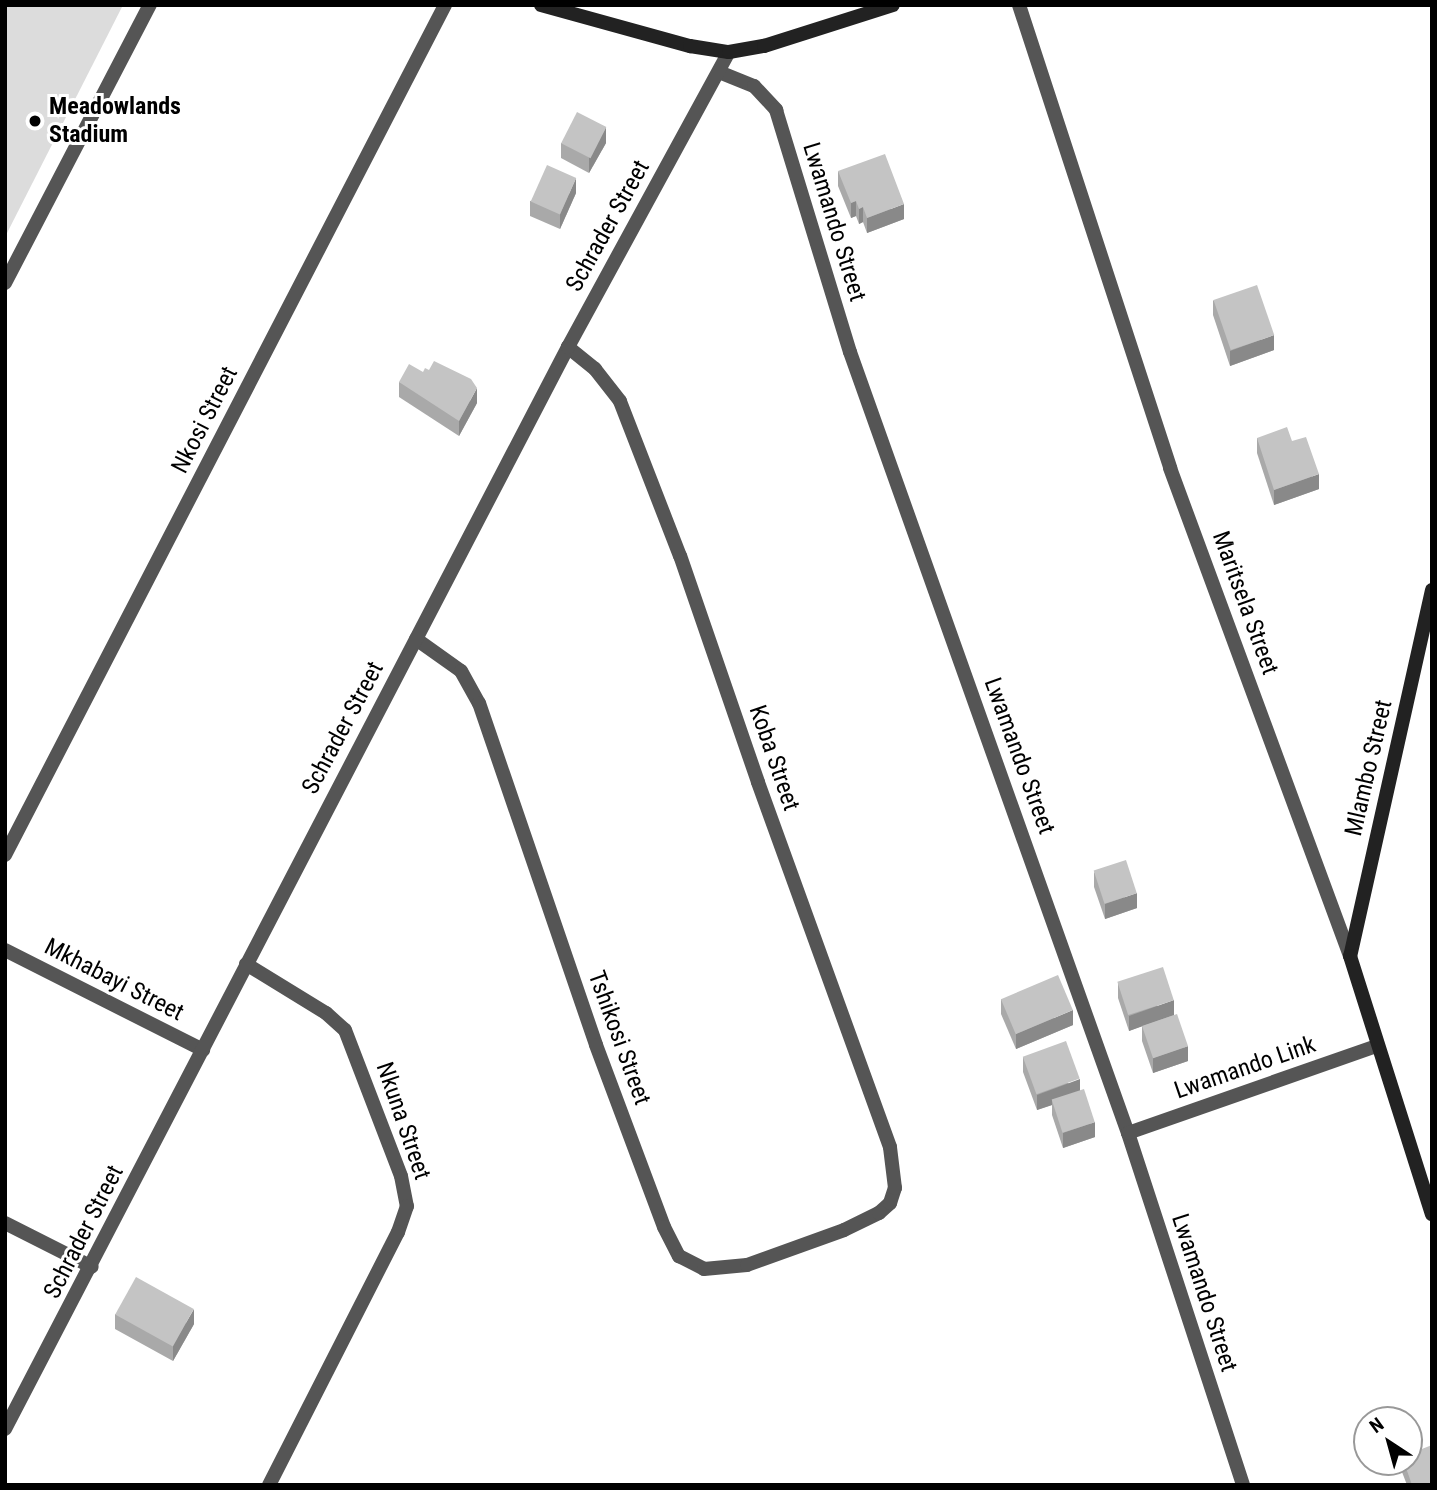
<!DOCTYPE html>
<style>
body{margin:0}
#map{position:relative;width:1437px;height:1490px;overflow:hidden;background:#fff;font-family:"Roboto Condensed",sans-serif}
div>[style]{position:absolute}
.green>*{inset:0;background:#dcdcdc}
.street>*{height:14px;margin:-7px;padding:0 7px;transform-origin:7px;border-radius:7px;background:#555}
.secondary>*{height:14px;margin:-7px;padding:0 7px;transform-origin:7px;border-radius:7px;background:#222}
.wall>*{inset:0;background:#a9a9a9}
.shaded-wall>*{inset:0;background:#898989}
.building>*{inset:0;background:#c4c4c4;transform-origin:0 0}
.dots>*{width:19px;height:19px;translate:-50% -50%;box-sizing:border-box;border:4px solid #fff;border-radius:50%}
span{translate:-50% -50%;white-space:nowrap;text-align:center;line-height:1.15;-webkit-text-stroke:6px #fff;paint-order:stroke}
.poi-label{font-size:24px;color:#000;font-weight:700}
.left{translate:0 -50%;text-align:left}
.street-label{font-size:24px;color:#000}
.frame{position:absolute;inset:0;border:7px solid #000;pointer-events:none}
.north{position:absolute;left:1353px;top:1406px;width:70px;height:70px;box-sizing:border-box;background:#fff;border:2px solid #999;border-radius:50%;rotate:324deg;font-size:19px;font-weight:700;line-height:28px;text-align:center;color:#000}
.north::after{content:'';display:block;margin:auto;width:24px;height:32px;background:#000;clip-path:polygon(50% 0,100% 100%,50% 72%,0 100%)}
</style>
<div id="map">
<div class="green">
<div style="clip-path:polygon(5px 5px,123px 5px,5px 237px)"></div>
</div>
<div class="street">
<div style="left:1019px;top:5px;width:487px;rotate:71.9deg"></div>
<div style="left:1170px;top:468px;width:520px;rotate:69.75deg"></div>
<div style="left:719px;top:72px;width:38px;rotate:22deg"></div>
<div style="left:754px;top:86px;width:33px;rotate:47deg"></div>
<div style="left:776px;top:110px;width:253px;rotate:73deg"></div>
<div style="left:850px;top:352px;width:829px;rotate:70.41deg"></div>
<div style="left:1128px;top:1133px;width:370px;rotate:71.9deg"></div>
<div style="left:5px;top:283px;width:314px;rotate:-62.5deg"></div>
<div style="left:416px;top:639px;width:55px;rotate:35.4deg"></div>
<div style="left:461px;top:671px;width:37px;rotate:61deg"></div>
<div style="left:479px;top:703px;width:361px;rotate:71.1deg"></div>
<div style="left:596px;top:1045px;width:194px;rotate:69.5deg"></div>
<div style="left:664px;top:1227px;width:33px;rotate:63deg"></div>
<div style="left:679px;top:1256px;width:28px;rotate:27deg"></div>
<div style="left:704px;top:1269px;width:43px;rotate:-5.3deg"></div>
<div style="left:747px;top:1265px;width:103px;rotate:-19.8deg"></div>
<div style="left:844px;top:1230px;width:39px;rotate:-26deg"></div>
<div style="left:879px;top:1213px;width:15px;rotate:-42deg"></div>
<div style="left:890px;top:1203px;width:16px;rotate:-72deg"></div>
<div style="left:895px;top:1188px;width:41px;rotate:-97deg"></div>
<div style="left:890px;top:1147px;width:388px;rotate:-109.9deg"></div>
<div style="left:758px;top:782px;width:239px;rotate:-109deg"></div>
<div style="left:680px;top:556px;width:166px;rotate:-111.2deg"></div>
<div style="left:620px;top:401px;width:41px;rotate:-128deg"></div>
<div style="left:595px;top:369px;width:35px;rotate:-141deg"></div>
<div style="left:5px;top:855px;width:957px;rotate:-62.63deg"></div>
<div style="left:5px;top:950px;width:222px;rotate:26.8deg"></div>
<div style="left:246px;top:964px;width:94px;rotate:31.5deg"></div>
<div style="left:326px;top:1013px;width:25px;rotate:42deg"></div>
<div style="left:345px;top:1030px;width:156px;rotate:69deg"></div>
<div style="left:401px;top:1176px;width:31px;rotate:79deg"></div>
<div style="left:407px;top:1206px;width:28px;rotate:109deg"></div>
<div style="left:398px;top:1232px;width:284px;rotate:117deg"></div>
<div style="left:1128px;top:1133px;width:264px;rotate:-19.3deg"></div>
<div style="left:5px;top:1223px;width:97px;rotate:26.8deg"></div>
<div style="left:5px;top:1429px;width:1220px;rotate:-62.51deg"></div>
<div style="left:568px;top:347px;width:336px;rotate:-61.4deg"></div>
</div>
<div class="secondary">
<div style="left:541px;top:5px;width:155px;rotate:15.4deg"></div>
<div style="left:690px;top:46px;width:39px;rotate:9deg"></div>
<div style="left:729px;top:52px;width:36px;rotate:-10deg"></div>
<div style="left:764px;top:46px;width:135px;rotate:-17.6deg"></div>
<div style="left:1432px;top:590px;width:375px;rotate:102.6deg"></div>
<div style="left:1350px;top:956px;width:271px;rotate:72.4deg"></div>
</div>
<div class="wall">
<div style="clip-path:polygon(561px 143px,606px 143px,589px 173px,561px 158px)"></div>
<div style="clip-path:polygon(838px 171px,904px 219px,867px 233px,863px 222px,859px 224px,856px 216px,851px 218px,838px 186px)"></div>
<div style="clip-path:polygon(576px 193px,560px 229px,530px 216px,530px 201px)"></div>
<div style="clip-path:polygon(1213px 300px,1274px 350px,1230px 366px,1213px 315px)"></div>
<div style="clip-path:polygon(399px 382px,477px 403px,459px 436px,399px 397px)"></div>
<div style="clip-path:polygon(1257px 438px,1292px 441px,1319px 489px,1274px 505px,1257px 453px)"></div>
<div style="clip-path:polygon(1094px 872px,1137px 908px,1105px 919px,1094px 887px)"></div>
<div style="clip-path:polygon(1118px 983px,1174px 1015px,1188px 1061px,1153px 1073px,1142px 1041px,1142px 1026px,1129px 1031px,1118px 998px)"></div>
<div style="clip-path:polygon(1001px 999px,1073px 1025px,1016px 1049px,1001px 1014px)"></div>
<div style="clip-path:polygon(1023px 1057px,1080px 1090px,1095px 1137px,1063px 1148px,1052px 1115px,1052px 1105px,1037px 1110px,1023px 1072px)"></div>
<div style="clip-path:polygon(115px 1314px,194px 1324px,173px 1361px,115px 1329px)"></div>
<div style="clip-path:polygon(1402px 1462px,1409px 1462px,1432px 1485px,1407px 1485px,1402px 1472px)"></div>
</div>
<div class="shaded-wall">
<div style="clip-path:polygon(606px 127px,606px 143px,589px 173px,589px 158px)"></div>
<div style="clip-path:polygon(576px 178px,576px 193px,560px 229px,560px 214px)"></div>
<div style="clip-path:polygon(856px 201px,856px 216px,851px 218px,851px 203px)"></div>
<div style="clip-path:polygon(904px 204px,904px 219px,867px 233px,867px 218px)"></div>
<div style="clip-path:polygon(863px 207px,863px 222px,859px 224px,859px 209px)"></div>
<div style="clip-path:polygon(1274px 335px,1274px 350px,1230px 366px,1230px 351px)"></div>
<div style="clip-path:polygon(477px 388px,477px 403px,459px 436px,459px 421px)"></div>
<div style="clip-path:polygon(1319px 474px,1319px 489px,1274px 505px,1274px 490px)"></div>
<div style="clip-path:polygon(1137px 893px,1137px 908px,1105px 919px,1105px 904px)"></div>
<div style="clip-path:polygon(1174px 1000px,1174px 1015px,1129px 1031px,1129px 1016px)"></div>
<div style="clip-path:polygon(1073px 1010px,1073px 1025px,1016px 1049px,1016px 1034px)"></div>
<div style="clip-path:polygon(1188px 1046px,1188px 1061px,1153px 1073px,1153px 1058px)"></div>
<div style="clip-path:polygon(1080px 1079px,1080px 1094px,1052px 1100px,1052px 1105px,1037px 1110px,1037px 1095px)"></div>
<div style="clip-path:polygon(1095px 1122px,1095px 1137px,1063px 1148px,1063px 1133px)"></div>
<div style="clip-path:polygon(194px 1309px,194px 1324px,173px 1361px,173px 1345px)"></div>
</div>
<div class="building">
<div style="left:577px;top:112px;width:33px;height:35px;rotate:27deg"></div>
<div style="clip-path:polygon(885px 154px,904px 204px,867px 218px,863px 207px,859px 209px,856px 201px,851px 203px,838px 171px)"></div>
<div style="left:547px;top:165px;width:32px;height:40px;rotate:24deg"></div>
<div style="left:1257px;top:285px;width:53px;height:46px;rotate:71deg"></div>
<div style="clip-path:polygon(434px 361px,471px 379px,477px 388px,459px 421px,399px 382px,409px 364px,423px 372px,425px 368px,429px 370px)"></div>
<div style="clip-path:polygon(1287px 427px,1292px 441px,1306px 437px,1319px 474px,1274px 490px,1257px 438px)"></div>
<div style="left:1126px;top:860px;width:35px;height:34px;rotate:72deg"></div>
<div style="left:1163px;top:967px;width:35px;height:48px;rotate:72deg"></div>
<div style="left:1058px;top:975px;width:38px;height:62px;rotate:67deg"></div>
<div style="left:1177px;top:1014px;width:34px;height:37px;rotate:71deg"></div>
<div style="left:1066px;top:1041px;width:40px;height:46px;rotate:70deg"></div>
<div style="left:1084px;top:1089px;width:35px;height:34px;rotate:72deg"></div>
<div style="left:136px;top:1277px;width:66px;height:43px;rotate:29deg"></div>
<div style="clip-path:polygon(1432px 1445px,1432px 1484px,1412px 1485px,1404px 1462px,1409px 1462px,1409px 1454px)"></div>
</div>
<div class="dots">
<div style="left:35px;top:121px;background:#000"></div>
</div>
<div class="poi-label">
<span class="left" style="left:49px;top:121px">Meadowlands<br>Stadium</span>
</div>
<div class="street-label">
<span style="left:834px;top:222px;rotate:73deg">Lwamando Street</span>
<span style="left:608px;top:226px;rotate:-61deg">Schrader Street</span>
<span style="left:205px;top:420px;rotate:-63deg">Nkosi Street</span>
<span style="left:1245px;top:603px;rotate:70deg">Maritsela Street</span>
<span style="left:343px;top:728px;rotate:-62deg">Schrader Street</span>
<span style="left:1019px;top:756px;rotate:70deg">Lwamando Street</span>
<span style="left:774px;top:758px;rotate:71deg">Koba Street</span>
<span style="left:1369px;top:768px;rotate:-77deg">Mlambo Street</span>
<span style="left:114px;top:980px;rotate:27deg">Mkhabayi Street</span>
<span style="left:619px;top:1038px;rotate:70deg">Tshikosi Street</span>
<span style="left:1245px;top:1068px;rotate:-19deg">Lwamando Link</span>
<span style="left:403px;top:1121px;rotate:71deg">Nkuna Street</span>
<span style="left:84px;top:1232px;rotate:-63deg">Schrader Street</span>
<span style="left:1204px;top:1293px;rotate:72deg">Lwamando Street</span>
</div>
<div class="frame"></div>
<div class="north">N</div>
</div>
